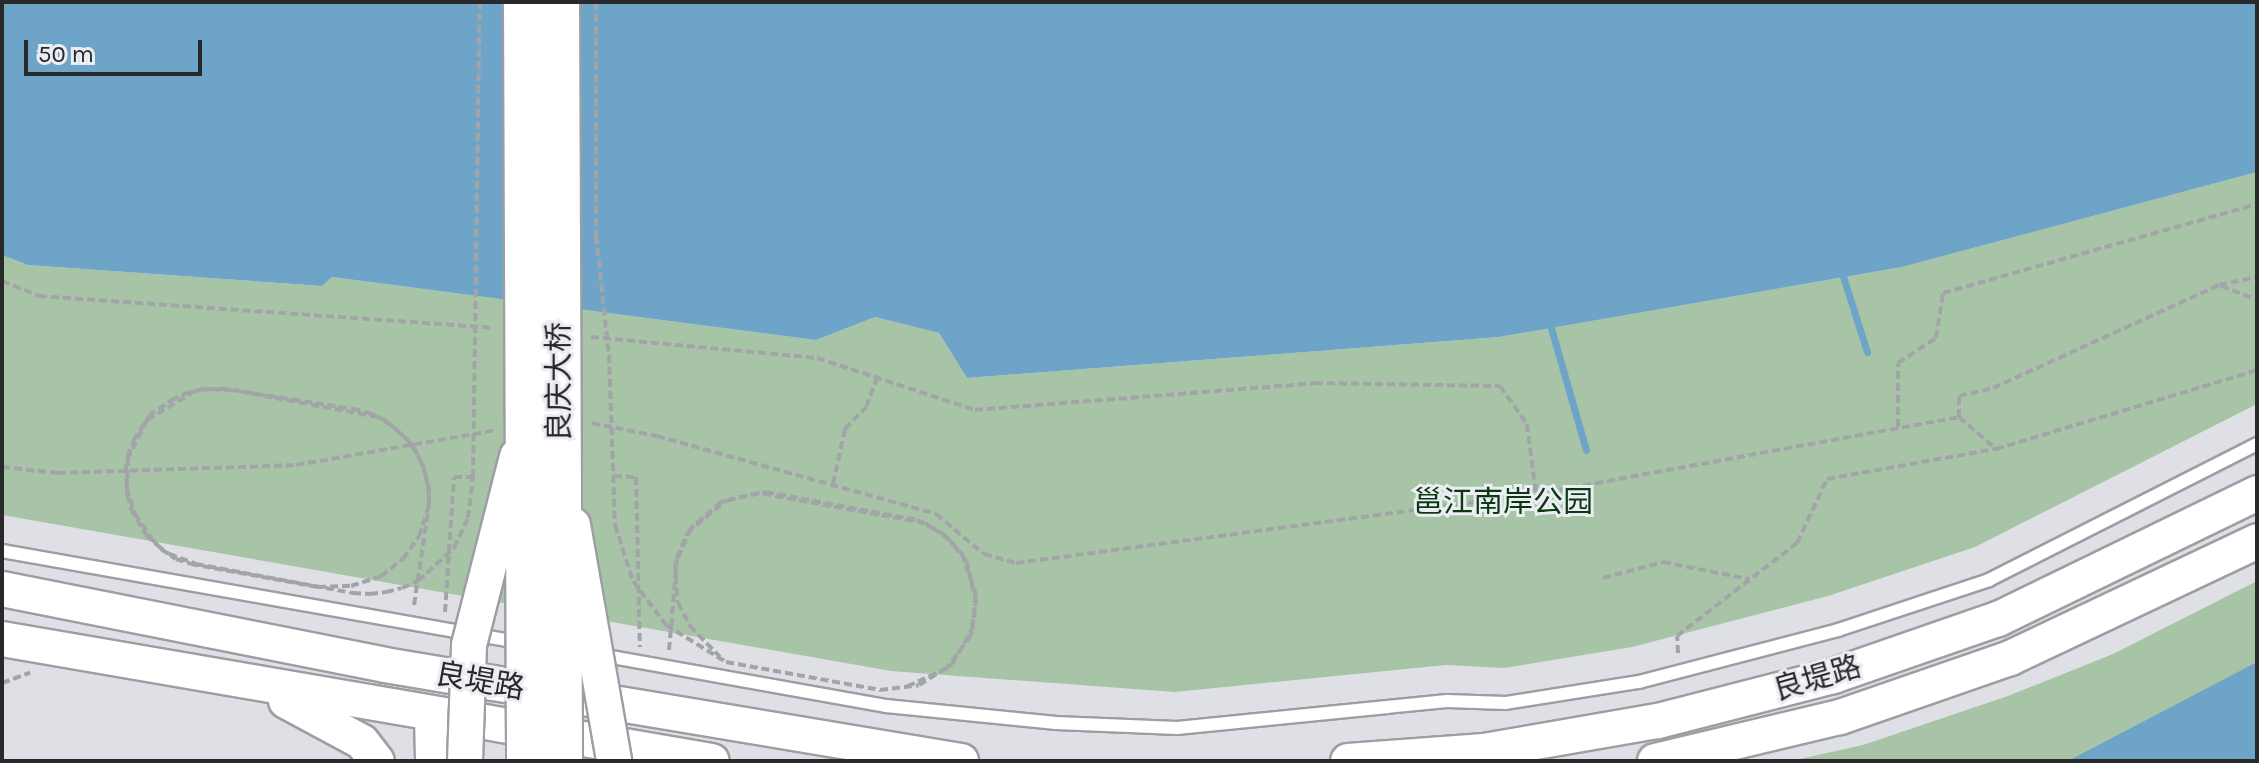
<!DOCTYPE html>
<meta charset="utf-8">
<style>
body{margin:0}
#map{position:relative;width:2259px;height:763px;overflow:hidden;background:#dee0e6;font-family:Karla,"Noto Sans SC",sans-serif}
div>[style]{position:absolute}
.green>*{inset:0;background:#a7c4a7}
.water>*{inset:0;background:#6ea4c8}
.stream>*{height:7px;margin:-3.5px;padding:0 3.5px;transform-origin:3.5px;border-radius:3.5px;background:#6ea4c8}
.path>*{height:4px;margin-top:-2px;transform-origin:0;background:repeating-linear-gradient(90deg,#a2a4a8 0 8px,transparent 0 12px)}
.roads{filter:drop-shadow(2px 0 #9c9ea3) drop-shadow(-2px 0 #9c9ea3) drop-shadow(0 2px #9c9ea3) drop-shadow(0 -2px #9c9ea3)}
.service>*{height:12px;margin:-6px;padding:0 6px;transform-origin:6px;border-radius:6px;background:#fff}
.secondary>*{height:34px;margin:-17px;padding:0 17px;transform-origin:17px;border-radius:17px;background:#fff}
.path-bridge>*{height:4px;margin-top:-2px;transform-origin:0;background:repeating-linear-gradient(90deg,#a2a4a8 0 8px,transparent 0 12px)}
.bridges{filter:drop-shadow(2px 0 #9c9ea3) drop-shadow(-2px 0 #9c9ea3) drop-shadow(0 2px #9c9ea3) drop-shadow(0 -2px #9c9ea3)}
.secondary-bridge>*{height:34px;margin:-17px;padding:0 17px;transform-origin:17px;border-radius:17px;background:#fff}
.primary-bridge>*{height:38px;margin:-19px;padding:0 19px;transform-origin:19px;border-radius:19px;background:#fff}
span{translate:-50% -50%;white-space:nowrap;text-align:center;line-height:1.15;-webkit-text-stroke:6px #ebedf3;paint-order:stroke}
.street-label{font-size:30px;color:#28292b}
.park-label{font-size:30px;color:#0b390f}
.frame{position:absolute;inset:0;border:4px solid #28292b;pointer-events:none}
.scale{position:absolute;left:24px;top:40px;width:178px;height:36px;box-sizing:border-box;border:4px solid #28292b;border-top:0;padding-left:10px;font-size:24px;line-height:28px;white-space:nowrap;color:#28292b;-webkit-text-stroke:6px #ebedf3;paint-order:stroke}
</style>
<div id="map">
<div class="green">
<div style="clip-path:polygon(2257px 172px,2257px 404px,1975px 547px,1828px 596px,1632px 647px,1504px 668px,1446px 665px,1175px 692px,891px 671px,2px 515px,2px 255px,28px 265px,321px 286px,332px 277px,816px 340px,875px 317px,939px 333px,967px 378px,1499px 337px,1902px 267px)"></div>
<div style="clip-path:polygon(2257px 581px,2257px 761px,1791px 761px,1863px 745px,2008px 696px,2113px 654px)"></div>
</div>
<div class="water">
<div style="clip-path:polygon(2px 2px,2257px 2px,2257px 172px,1902px 267px,1499px 337px,967px 378px,939px 333px,875px 317px,816px 340px,332px 277px,322px 286px,28px 265px,2px 255px)"></div>
<div style="clip-path:polygon(2257px 662px,2257px 761px,2068px 761px)"></div>
</div>
<div class="stream">
<div style="left:1841px;top:270px;width:86px;rotate:72.4deg"></div>
<div style="left:1549px;top:321px;width:134px;rotate:74deg"></div>
</div>
<div class="path">
<div style="left:2px;top:281px;width:40px;rotate:22deg"></div>
<div style="left:39px;top:296px;width:456px;rotate:4deg"></div>
<div style="left:2221px;top:286px;width:39px;rotate:21deg"></div>
<div style="left:591px;top:337px;width:227px;rotate:5.3deg"></div>
<div style="left:817px;top:358px;width:166px;rotate:18.2deg"></div>
<div style="left:975px;top:410px;width:341px;rotate:-4.5deg"></div>
<div style="left:1315px;top:383px;width:185px;rotate:0.9deg"></div>
<div style="left:1500px;top:386px;width:47px;rotate:54.6deg"></div>
<div style="left:1527px;top:424px;width:71px;rotate:82.7deg"></div>
<div style="left:1959px;top:417px;width:21px;rotate:-90deg"></div>
<div style="left:1959px;top:396px;width:35px;rotate:-13deg"></div>
<div style="left:1993px;top:388px;width:248px;rotate:-24.5deg"></div>
<div style="left:2219px;top:285px;width:39px;rotate:-12deg"></div>
<div style="left:592px;top:423px;width:66px;rotate:11.3deg"></div>
<div style="left:657px;top:436px;width:290px;rotate:15.6deg"></div>
<div style="left:936px;top:514px;width:62px;rotate:39.8deg"></div>
<div style="left:984px;top:554px;width:33px;rotate:16deg"></div>
<div style="left:1016px;top:563px;width:525px;rotate:-7.56deg"></div>
<div style="left:1536px;top:494px;width:430px;rotate:-10.3deg"></div>
<div style="left:1959px;top:417px;width:49px;rotate:40.9deg"></div>
<div style="left:1996px;top:449px;width:273px;rotate:-16.8deg"></div>
<div style="left:1898px;top:427px;width:64px;rotate:-90deg"></div>
<div style="left:1898px;top:363px;width:45px;rotate:-33.3deg"></div>
<div style="left:1936px;top:338px;width:46px;rotate:-81.2deg"></div>
<div style="left:1943px;top:293px;width:326px;rotate:-15.8deg"></div>
<div style="left:2px;top:467px;width:56px;rotate:6.1deg"></div>
<div style="left:58px;top:473px;width:238px;rotate:-1.9deg"></div>
<div style="left:296px;top:465px;width:203px;rotate:-9.9deg"></div>
<div style="left:614px;top:476px;width:22px;rotate:3deg"></div>
<div style="left:636px;top:477px;width:170px;rotate:88.7deg"></div>
<div style="left:833px;top:484px;width:56px;rotate:-77.7deg"></div>
<div style="left:845px;top:429px;width:30px;rotate:-46deg"></div>
<div style="left:866px;top:407px;width:31px;rotate:-69deg"></div>
<div style="left:1603px;top:578px;width:62px;rotate:-14.9deg"></div>
<div style="left:1663px;top:562px;width:88px;rotate:11.2deg"></div>
<div style="left:678px;top:603px;width:26px;rotate:62deg"></div>
<div style="left:690px;top:626px;width:43px;rotate:45.9deg"></div>
<div style="left:445px;top:612px;width:135px;rotate:-86.2deg"></div>
<div style="left:454px;top:477px;width:19px"></div>
<div style="left:669px;top:650px;width:92px;rotate:-85deg"></div>
<div style="left:677px;top:558px;width:27px;rotate:-68deg"></div>
<div style="left:687px;top:533px;width:52px;rotate:-39.5deg"></div>
<div style="left:727px;top:500px;width:40px;rotate:-12deg"></div>
<div style="left:766px;top:492px;width:154px;rotate:10.5deg"></div>
<div style="left:917px;top:520px;width:30px;rotate:28deg"></div>
<div style="left:943px;top:534px;width:28px;rotate:46deg"></div>
<div style="left:962px;top:554px;width:43px;rotate:71.1deg"></div>
<div style="left:976px;top:595px;width:40px;rotate:97.1deg"></div>
<div style="left:971px;top:635px;width:41px;rotate:126deg"></div>
<div style="left:947px;top:668px;width:47px;rotate:155.1deg"></div>
<div style="left:1678px;top:653px;width:17px;rotate:-93deg"></div>
<div style="left:1677px;top:636px;width:152px;rotate:-37.8deg"></div>
<div style="left:1797px;top:543px;width:71px;rotate:-64.9deg"></div>
<div style="left:1827px;top:479px;width:172px;rotate:-10.1deg"></div>
<div style="left:2px;top:683px;width:30px;rotate:-20deg"></div>
</div>
<div class="roads">
<div class="service">
<div style="left:2px;top:551px;width:529px;rotate:10.01deg"></div>
<div style="left:600px;top:655px;width:291px;rotate:10.1deg"></div>
<div style="left:886px;top:706px;width:171px;rotate:5.7deg"></div>
<div style="left:1056px;top:723px;width:121px;rotate:2.4deg"></div>
<div style="left:1177px;top:728px;width:271px;rotate:-5.7deg"></div>
<div style="left:1447px;top:701px;width:59px;rotate:1.9deg"></div>
<div style="left:1506px;top:703px;width:135px;rotate:-9deg"></div>
<div style="left:1639px;top:682px;width:206px;rotate:-14.6deg"></div>
<div style="left:1838px;top:630px;width:159px;rotate:-18.3deg"></div>
<div style="left:1989px;top:580px;width:301px;rotate:-26.9deg"></div>
</div>
<div class="secondary">
<div style="left:2px;top:589px;width:390px;rotate:11.2deg"></div>
<div style="left:385px;top:665px;width:584px;rotate:9.46deg"></div>
<div style="left:2px;top:639px;width:720px;rotate:9.75deg"></div>
<div style="left:286px;top:701px;width:86px;rotate:28.3deg"></div>
<div style="left:362px;top:742px;width:24px;rotate:52deg"></div>
<div style="left:432px;top:716px;width:45px;rotate:88.7deg"></div>
<div style="left:1348px;top:761px;width:136px;rotate:-4.2deg"></div>
<div style="left:1484px;top:751px;width:177px;rotate:-9.8deg"></div>
<div style="left:1658px;top:721px;width:181px;rotate:-14.4deg"></div>
<div style="left:1833px;top:676px;width:175px;rotate:-19.1deg"></div>
<div style="left:1998px;top:619px;width:288px;rotate:-25.9deg"></div>
<div style="left:1655px;top:761px;width:190px;rotate:-13.4deg"></div>
<div style="left:1840px;top:717px;width:180px;rotate:-19.1deg"></div>
<div style="left:2010px;top:658px;width:273px;rotate:-25.3deg"></div>
</div>
</div>
<div class="path-bridge">
<div style="left:596px;top:2px;width:234px;rotate:90deg"></div>
<div style="left:596px;top:236px;width:120px;rotate:83.8deg"></div>
<div style="left:609px;top:355px;width:170px;rotate:88deg"></div>
<div style="left:615px;top:525px;width:59px;rotate:72.2deg"></div>
<div style="left:633px;top:581px;width:55px;rotate:53.1deg"></div>
<div style="left:666px;top:625px;width:70px;rotate:31.7deg"></div>
<div style="left:726px;top:662px;width:157px;rotate:10.3deg"></div>
<div style="left:880px;top:690px;width:39px;rotate:-7deg"></div>
<div style="left:919px;top:685px;width:39px;rotate:-32deg"></div>
<div style="left:952px;top:664px;width:39px;rotate:-60deg"></div>
<div style="left:972px;top:630px;width:27px;rotate:-82deg"></div>
<div style="left:976px;top:603px;width:42px;rotate:-102.4deg"></div>
<div style="left:967px;top:562px;width:29px;rotate:-128deg"></div>
<div style="left:949px;top:539px;width:29px;rotate:-146deg"></div>
<div style="left:925px;top:523px;width:169px;rotate:-169.8deg"></div>
<div style="left:759px;top:493px;width:39px;rotate:167deg"></div>
<div style="left:721px;top:502px;width:40px;rotate:139deg"></div>
<div style="left:691px;top:528px;width:39px;rotate:114deg"></div>
<div style="left:675px;top:564px;width:39px;rotate:86deg"></div>
<div style="left:414px;top:605px;width:101px;rotate:-81.5deg"></div>
<div style="left:429px;top:505px;width:15px;rotate:-90deg"></div>
<div style="left:429px;top:490px;width:13px;rotate:-103deg"></div>
<div style="left:426px;top:477px;width:14px;rotate:-107deg"></div>
<div style="left:422px;top:464px;width:16px;rotate:-117deg"></div>
<div style="left:415px;top:450px;width:14px;rotate:-126deg"></div>
<div style="left:407px;top:439px;width:15px;rotate:-138deg"></div>
<div style="left:396px;top:429px;width:13px;rotate:-141deg"></div>
<div style="left:386px;top:421px;width:16px;rotate:-153deg"></div>
<div style="left:372px;top:414px;width:14px;rotate:-163deg"></div>
<div style="left:359px;top:410px;width:135px;rotate:-171deg"></div>
<div style="left:226px;top:389px;width:15px;rotate:180deg"></div>
<div style="left:211px;top:389px;width:16px;rotate:173deg"></div>
<div style="left:195px;top:391px;width:56px;rotate:148.9deg"></div>
<div style="left:147px;top:420px;width:42px;rotate:116.6deg"></div>
<div style="left:128px;top:458px;width:30px;rotate:92deg"></div>
<div style="left:127px;top:488px;width:27px;rotate:73deg"></div>
<div style="left:135px;top:514px;width:30px;rotate:56deg"></div>
<div style="left:152px;top:539px;width:13px;rotate:48deg"></div>
<div style="left:161px;top:549px;width:18px;rotate:34deg"></div>
<div style="left:176px;top:559px;width:16px;rotate:18deg"></div>
<div style="left:191px;top:564px;width:129px;rotate:10.3deg"></div>
<div style="left:318px;top:587px;width:33px;rotate:-2deg"></div>
<div style="left:351px;top:586px;width:32px;rotate:-18deg"></div>
<div style="left:381px;top:576px;width:28px;rotate:-38deg"></div>
<div style="left:403px;top:559px;width:28px;rotate:-55deg"></div>
<div style="left:419px;top:536px;width:28px;rotate:-72deg"></div>
<div style="left:428px;top:509px;width:14px;rotate:-86deg"></div>
<div style="left:429px;top:495px;width:13px;rotate:-99deg"></div>
<div style="left:427px;top:482px;width:14px;rotate:-102deg"></div>
<div style="left:424px;top:468px;width:14px;rotate:-115deg"></div>
<div style="left:418px;top:455px;width:13px;rotate:-122deg"></div>
<div style="left:411px;top:444px;width:14px;rotate:-135deg"></div>
<div style="left:401px;top:434px;width:13px;rotate:-138deg"></div>
<div style="left:391px;top:425px;width:15px;rotate:-148deg"></div>
<div style="left:378px;top:417px;width:148px;rotate:-169.5deg"></div>
<div style="left:232px;top:390px;width:29px;rotate:-178deg"></div>
<div style="left:203px;top:389px;width:14px;rotate:168deg"></div>
<div style="left:189px;top:392px;width:15px;rotate:157deg"></div>
<div style="left:175px;top:398px;width:29px;rotate:146deg"></div>
<div style="left:151px;top:414px;width:29px;rotate:124deg"></div>
<div style="left:135px;top:438px;width:15px;rotate:113deg"></div>
<div style="left:129px;top:452px;width:14px;rotate:102deg"></div>
<div style="left:126px;top:466px;width:29px;rotate:88deg"></div>
<div style="left:127px;top:495px;width:15px;rotate:74deg"></div>
<div style="left:131px;top:509px;width:30px;rotate:60deg"></div>
<div style="left:146px;top:535px;width:15px;rotate:42deg"></div>
<div style="left:157px;top:545px;width:15px;rotate:37deg"></div>
<div style="left:169px;top:554px;width:29px;rotate:20deg"></div>
<div style="left:196px;top:564px;width:160px;rotate:10.5deg"></div>
<div style="left:353px;top:593px;width:17px;rotate:3deg"></div>
<div style="left:370px;top:594px;width:16px;rotate:-7deg"></div>
<div style="left:386px;top:592px;width:16px;rotate:-14deg"></div>
<div style="left:402px;top:588px;width:17px;rotate:-24deg"></div>
<div style="left:418px;top:581px;width:49px;rotate:-42.5deg"></div>
<div style="left:454px;top:548px;width:33px;rotate:-65deg"></div>
<div style="left:468px;top:518px;width:41px;rotate:-83deg"></div>
<div style="left:473px;top:477px;width:475px;rotate:-89.2deg"></div>
</div>
<div class="bridges">
<div class="secondary-bridge">
<div style="left:573px;top:525px;width:240px;rotate:80.1deg"></div>
<div style="left:465px;top:761px;width:116px;rotate:-88deg"></div>
<div style="left:469px;top:645px;width:195px;rotate:-75.7deg"></div>
</div>
<div class="primary-bridge">
<div style="left:523px;top:2px;width:759px;rotate:89.77deg"></div>
<div style="left:560px;top:2px;width:759px;rotate:89.77deg"></div>
</div>
</div>
<div class="street-label">
<span style="left:559px;top:382px;rotate:-90deg">良庆大桥</span>
<span style="left:1817px;top:678px;rotate:-16deg">良堤路</span>
<span style="left:480px;top:681px;rotate:10deg">良堤路</span>
</div>
<div class="park-label">
<span style="left:1503px;top:502px">邕江南岸公园</span>
</div>
<div class="frame"></div>
<div class="scale">50 m</div>
</div>
